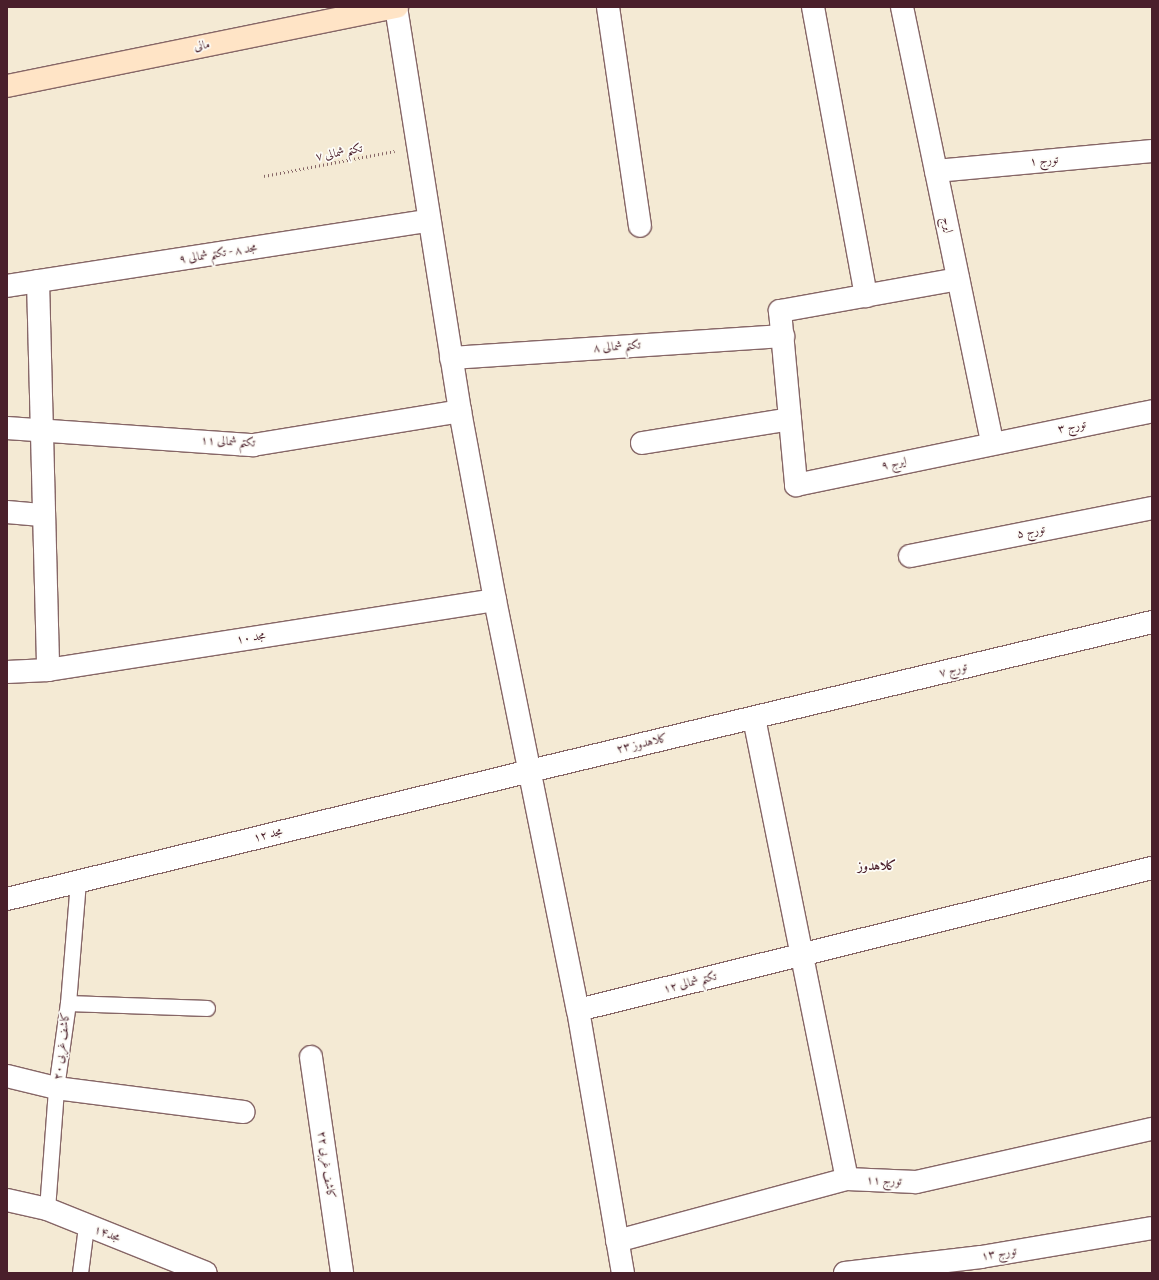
<!DOCTYPE html>
<meta charset="utf-8">
<style>
body{margin:0}
#map{position:relative;width:1159px;height:1280px;overflow:hidden;background:#f4ead4;font-family:Alegreya,Amiri,serif}
div>[style]{position:absolute}
.path>*{height:2.5px;margin-top:-1.25px;transform-origin:0;background:repeating-linear-gradient(90deg,#866666 0 1px,transparent 0 4px)}
.roads{filter:drop-shadow(1px 0 #866666) drop-shadow(-1px 0 #866666) drop-shadow(0 1px #866666) drop-shadow(0 -1px #866666)}
.lane>*{height:15px;margin:-7.5px;padding:0 7.5px;transform-origin:7.5px;border-radius:7.5px;background:#fff}
.street>*{height:22px;margin:-11px;padding:0 11px;transform-origin:11px;border-radius:11px;background:#fff}
.secondary>*{height:22px;margin:-11px;padding:0 11px;transform-origin:11px;border-radius:11px;background:#ffe4c6}
span{translate:-50% -50%;white-space:nowrap;text-align:center;line-height:1.15;-webkit-text-stroke:3.5px #fdfcf7;paint-order:stroke}
.street-label{font-size:12px;color:#4a1f2b}
.neighbourhood-label{font-size:13px;color:#4a1f2b;font-weight:700}
.frame{position:absolute;inset:0;border:8px solid #4a1f2b;pointer-events:none}
</style>
<div id="map">
<div class="path">
<div style="left:264px;top:176px;width:133px;rotate:-10.8deg"></div>
</div>
<div class="roads">
<div class="lane">
<div style="left:68px;top:1003px;width:139px;rotate:2.1deg"></div>
<div style="left:47px;top:1209px;width:121px;rotate:-85.7deg"></div>
<div style="left:56px;top:1088px;width:86px;rotate:-82deg"></div>
<div style="left:68px;top:1003px;width:121px;rotate:-85.3deg"></div>
<div style="left:80px;top:1273px;width:47px;rotate:-82.7deg"></div>
</div>
<div class="street">
<div style="left:396px;top:7px;width:409px;rotate:81deg"></div>
<div style="left:460px;top:411px;width:192px;rotate:79.5deg"></div>
<div style="left:495px;top:600px;width:418px;rotate:78.6deg"></div>
<div style="left:578px;top:1010px;width:267px;rotate:80.3deg"></div>
<div style="left:608px;top:7px;width:221px;rotate:81.7deg"></div>
<div style="left:813px;top:7px;width:294px;rotate:79.6deg"></div>
<div style="left:902px;top:7px;width:445px;rotate:78.3deg"></div>
<div style="left:936px;top:171px;width:217px;rotate:-5.3deg"></div>
<div style="left:958px;top:279px;width:181px;rotate:169.8deg"></div>
<div style="left:780px;top:311px;width:175px;rotate:84.7deg"></div>
<div style="left:796px;top:485px;width:364px;rotate:-11.7deg"></div>
<div style="left:38px;top:281px;width:389px;rotate:88.5deg"></div>
<div style="left:7px;top:286px;width:427px;rotate:-8.8deg"></div>
<div style="left:451px;top:358px;width:333px;rotate:-3.8deg"></div>
<div style="left:7px;top:428px;width:247px;rotate:4deg"></div>
<div style="left:253px;top:445px;width:210px;rotate:-9.3deg"></div>
<div style="left:642px;top:443px;width:150px;rotate:-9.2deg"></div>
<div style="left:7px;top:512px;width:37px;rotate:5deg"></div>
<div style="left:910px;top:556px;width:247px;rotate:-11.2deg"></div>
<div style="left:7px;top:672px;width:41px;rotate:-2.8deg"></div>
<div style="left:48px;top:670px;width:452px;rotate:-8.9deg"></div>
<div style="left:754px;top:718px;width:470px;rotate:78.6deg"></div>
<div style="left:7px;top:899px;width:538px;rotate:-13.75deg"></div>
<div style="left:530px;top:771px;width:640px;rotate:-13.47deg"></div>
<div style="left:578px;top:1010px;width:591px;rotate:-13.9deg"></div>
<div style="left:311px;top:1057px;width:218px;rotate:81.8deg"></div>
<div style="left:7px;top:1076px;width:50px;rotate:13.8deg"></div>
<div style="left:56px;top:1088px;width:189px;rotate:7.3deg"></div>
<div style="left:7px;top:1200px;width:41px;rotate:12.7deg"></div>
<div style="left:47px;top:1209px;width:171px;rotate:21.9deg"></div>
<div style="left:617px;top:1241px;width:238px;rotate:-15.1deg"></div>
<div style="left:847px;top:1179px;width:69px;rotate:2.5deg"></div>
<div style="left:916px;top:1182px;width:242px;rotate:-12.7deg"></div>
<div style="left:845px;top:1273px;width:137px;rotate:-6.7deg"></div>
<div style="left:981px;top:1257px;width:173px;rotate:-9.6deg"></div>
</div>
<div class="secondary">
<div style="left:7px;top:86px;width:398px;rotate:-11.5deg"></div>
</div>
</div>
<div class="street-label">
<span style="left:202px;top:46px;rotate:-11deg">مانی</span>
<span style="left:339px;top:153px;rotate:-11deg">تکتم شمالی ۷</span>
<span style="left:1044px;top:161px;rotate:-5deg">تورج ۱</span>
<span style="left:947px;top:225px;rotate:78deg">ایرج</span>
<span style="left:218px;top:254px;rotate:-9deg">مجد ۸ - تکتم شمالی ۹</span>
<span style="left:617px;top:347px;rotate:-4deg">تکتم شمالی ۸</span>
<span style="left:1072px;top:427px;rotate:-11deg">تورج ۳</span>
<span style="left:228px;top:442px;rotate:3deg">تکتم شمالی ۱۱</span>
<span style="left:894px;top:464px;rotate:-12deg">ایرج ۹</span>
<span style="left:1031px;top:532px;rotate:-11deg">تورج ۵</span>
<span style="left:251px;top:638px;rotate:-9deg">مجد ۱۰</span>
<span style="left:953px;top:670px;rotate:-13deg">تورج ۷</span>
<span style="left:642px;top:744px;rotate:-13deg">کلاهدوز ۲۳</span>
<span style="left:268px;top:835px;rotate:-14deg">مجد ۱۲</span>
<span style="left:690px;top:983px;rotate:-14deg">تکتم شمالی ۱۲</span>
<span style="left:62px;top:1046px;rotate:-83deg">کاشف غربی ۲۰</span>
<span style="left:326px;top:1165px;rotate:82deg">کاشف غربی ۲۲</span>
<span style="left:884px;top:1181px;rotate:2deg">تورج ۱۱</span>
<span style="left:107px;top:1234px;rotate:21deg">مجد۱۴</span>
<span style="left:999px;top:1254px;rotate:-9deg">تورج ۱۳</span>
</div>
<div class="neighbourhood-label">
<span style="left:877px;top:866px">کلاهدوز</span>
</div>
<div class="frame"></div>
</div>
